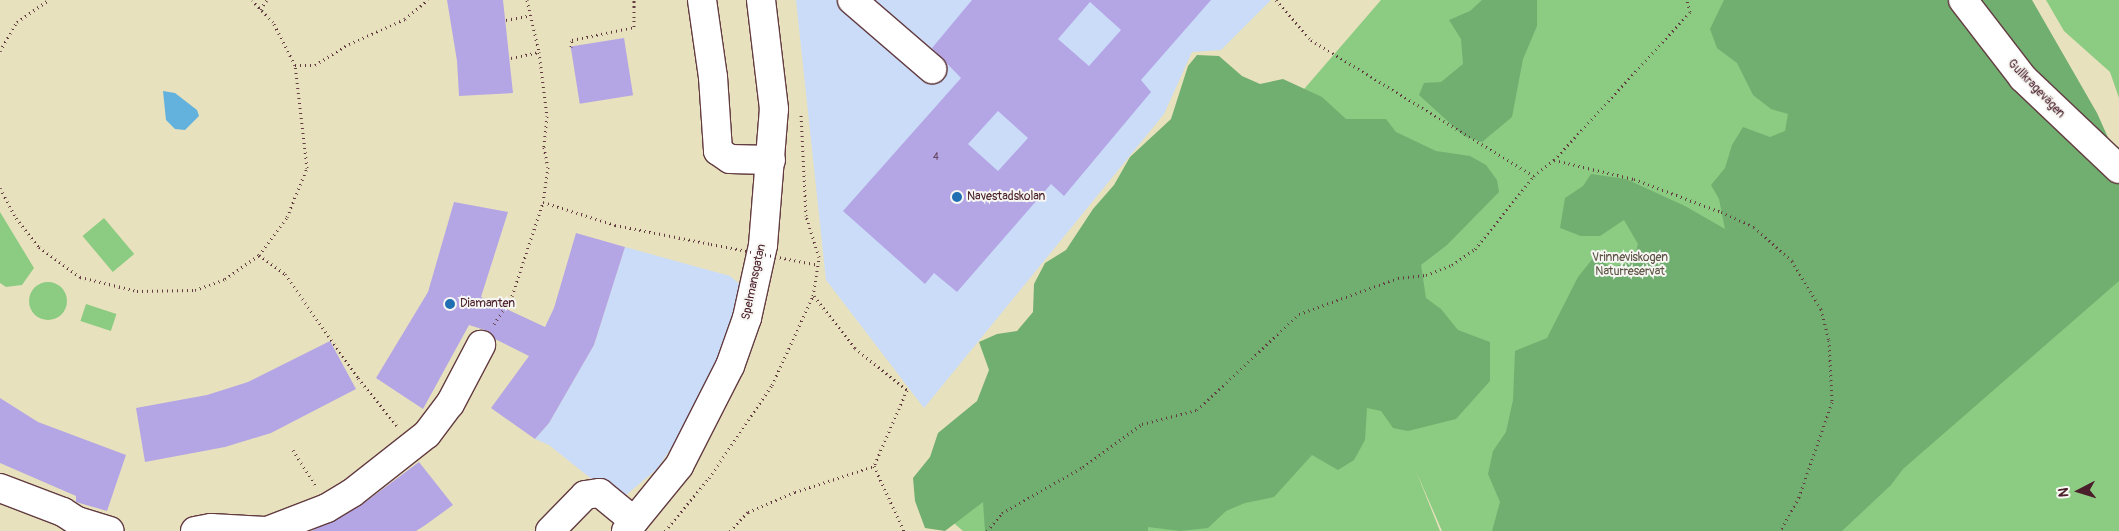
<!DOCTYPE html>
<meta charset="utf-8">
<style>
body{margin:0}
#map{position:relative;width:2119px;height:531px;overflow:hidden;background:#e8e1bd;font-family:Pangolin,sans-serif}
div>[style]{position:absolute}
.built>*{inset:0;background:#cbdcf9}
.green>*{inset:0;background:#8ccb82;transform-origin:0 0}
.round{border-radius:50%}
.forest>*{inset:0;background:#71af70}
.water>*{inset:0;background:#62b2dd}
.building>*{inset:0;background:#b4a6e5;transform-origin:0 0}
.path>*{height:3px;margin-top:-1.5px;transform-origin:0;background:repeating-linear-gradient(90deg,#623c41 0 1px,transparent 0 5px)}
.roads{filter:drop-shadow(1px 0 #623c41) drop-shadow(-1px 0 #623c41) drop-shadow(0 1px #623c41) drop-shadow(0 -1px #623c41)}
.minor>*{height:28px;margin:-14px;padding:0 14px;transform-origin:14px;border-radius:14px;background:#fff}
.path-bridge>*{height:3px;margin-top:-1.5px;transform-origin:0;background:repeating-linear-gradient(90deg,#623c41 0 1px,transparent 0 5px)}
.dots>*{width:14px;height:14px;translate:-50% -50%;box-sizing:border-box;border:2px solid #f6f6f2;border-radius:50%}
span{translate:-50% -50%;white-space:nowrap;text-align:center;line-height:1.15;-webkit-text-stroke:4px #f6f6f2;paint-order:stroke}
.number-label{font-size:10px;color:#64415a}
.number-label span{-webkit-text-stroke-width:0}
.street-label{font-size:12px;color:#4a1f2b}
.poi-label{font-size:12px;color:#4a1f2b}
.left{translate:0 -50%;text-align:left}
.park-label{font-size:12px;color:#5e5345}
.north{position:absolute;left:2054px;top:466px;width:50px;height:50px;-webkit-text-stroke:4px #f6f6f2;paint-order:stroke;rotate:265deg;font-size:14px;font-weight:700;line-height:20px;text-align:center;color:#4a1f2b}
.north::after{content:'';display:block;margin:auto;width:18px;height:22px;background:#4a1f2b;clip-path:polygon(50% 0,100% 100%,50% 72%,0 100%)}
</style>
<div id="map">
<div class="built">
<div style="clip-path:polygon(796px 0,1271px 0,1221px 50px,1192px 52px,1164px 114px,924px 408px,826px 280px)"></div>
<div style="clip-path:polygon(625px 247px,730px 276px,742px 286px,724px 347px,678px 438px,657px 469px,619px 501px,549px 445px,535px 439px,549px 423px,594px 345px)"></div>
</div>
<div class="green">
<div style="clip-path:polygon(1381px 0,1943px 0,2119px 194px,2119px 531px,1442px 531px,1416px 471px,1440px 531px,963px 531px,940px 511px)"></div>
<div style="clip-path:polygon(2046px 0,2119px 0,2119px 98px,2110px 72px,2064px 31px)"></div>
<div style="clip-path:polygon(0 212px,34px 268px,22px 285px,6px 287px,0 283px)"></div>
<div style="left:104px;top:218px;width:47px;height:28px;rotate:50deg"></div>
<div class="round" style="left:29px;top:282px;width:38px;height:38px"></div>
<div style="left:86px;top:304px;width:32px;height:18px;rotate:18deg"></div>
</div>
<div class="forest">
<div style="clip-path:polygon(1482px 0,1537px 0,1537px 26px,1523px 59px,1512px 117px,1482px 142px,1464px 136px,1419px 95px,1424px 83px,1441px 82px,1463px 64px,1461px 39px,1449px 20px,1470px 11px)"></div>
<div style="clip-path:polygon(1724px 0,2032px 0,2097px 113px,2119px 162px,2119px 281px,1903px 469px,1891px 485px,1842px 531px,1492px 531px,1500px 502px,1488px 474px,1493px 451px,1506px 432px,1513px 400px,1515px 351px,1547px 338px,1578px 277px,1594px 257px,1611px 267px,1633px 262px,1638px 244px,1624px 220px,1600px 236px,1581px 236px,1560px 228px,1565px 198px,1583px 186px,1591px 174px,1626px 179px,1685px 206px,1725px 229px,1719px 199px,1711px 185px,1725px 168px,1732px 145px,1743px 127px,1770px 137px,1785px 131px,1788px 114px,1771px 109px,1753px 95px,1737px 63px,1717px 48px,1710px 29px)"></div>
<div style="clip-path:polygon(1197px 55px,1219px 56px,1242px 76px,1260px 84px,1283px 79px,1322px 97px,1346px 119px,1386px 119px,1396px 132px,1436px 151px,1470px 156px,1486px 165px,1497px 180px,1499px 192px,1447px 245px,1421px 265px,1426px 298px,1441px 309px,1458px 330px,1490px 342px,1490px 381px,1456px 419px,1408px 431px,1393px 428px,1381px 411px,1367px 408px,1365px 440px,1354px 460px,1338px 470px,1312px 455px,1274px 497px,1245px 503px,1226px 511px,1208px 528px,1180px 531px,1148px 527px,1148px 531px,985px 531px,983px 502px,945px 531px,925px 528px,915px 501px,913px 478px,930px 457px,938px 433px,977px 401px,989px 370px,979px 342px,997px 334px,1017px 331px,1033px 312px,1034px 284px,1045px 263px,1066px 250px,1093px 209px,1114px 185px,1130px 157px,1171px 119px,1188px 66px)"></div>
</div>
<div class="water">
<div style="clip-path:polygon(163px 91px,175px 93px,197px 110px,199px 116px,185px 130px,175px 129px,166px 120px)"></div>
</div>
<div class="building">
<div style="clip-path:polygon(447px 0,503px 0,513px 93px,459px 96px,457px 61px)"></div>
<div style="clip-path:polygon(evenodd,972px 0,1211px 0,1141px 80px,1151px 92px,1064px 196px,1051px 184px,957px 292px,934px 273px,925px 284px,843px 211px,961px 78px,932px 48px,972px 0,1090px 2px,1121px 30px,1089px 66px,1058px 39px,1090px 2px,972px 0,998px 111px,1028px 138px,998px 171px,968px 144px,998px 111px)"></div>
<div style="left:624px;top:38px;width:58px;height:54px;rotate:81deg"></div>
<div style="clip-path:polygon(454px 202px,508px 212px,481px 297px,545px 327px,554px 308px,576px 233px,625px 247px,594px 345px,549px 423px,535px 439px,491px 408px,529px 356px,495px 339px,488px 331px,469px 325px,423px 409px,376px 378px,428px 292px)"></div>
<div style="clip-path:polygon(330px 341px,356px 389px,271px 433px,225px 447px,145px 462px,136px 408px,207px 395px,248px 382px)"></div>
<div style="clip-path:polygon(0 398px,38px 422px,126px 455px,107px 511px,76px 502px,76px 496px,0 463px)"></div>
<div style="clip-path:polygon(419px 462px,453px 505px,424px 526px,416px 531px,311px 531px,360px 506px)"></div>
</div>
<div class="path">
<div style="left:527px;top:0;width:53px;rotate:77deg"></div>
<div style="left:539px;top:52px;width:64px;rotate:82.9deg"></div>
<div style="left:547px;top:116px;width:31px;rotate:96deg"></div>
<div style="left:544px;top:147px;width:20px;rotate:79deg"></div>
<div style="left:548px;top:167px;width:35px;rotate:98deg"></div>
<div style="left:543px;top:202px;width:76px;rotate:17.7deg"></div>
<div style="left:615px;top:225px;width:98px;rotate:11.2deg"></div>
<div style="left:1276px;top:0;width:53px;rotate:48.8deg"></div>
<div style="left:1311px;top:40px;width:261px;rotate:31.4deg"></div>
<div style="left:260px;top:9px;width:11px;rotate:-52deg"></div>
<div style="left:506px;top:20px;width:25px;rotate:-11deg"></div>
<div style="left:571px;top:47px;width:7px;rotate:-82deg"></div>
<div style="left:572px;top:40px;width:63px;rotate:-11.8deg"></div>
<div style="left:634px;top:27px;width:27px;rotate:-90deg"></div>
<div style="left:0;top:51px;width:34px;rotate:-60deg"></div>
<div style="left:17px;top:22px;width:38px;rotate:-35deg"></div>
<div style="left:511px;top:58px;width:29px;rotate:-12deg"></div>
<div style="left:295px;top:65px;width:20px"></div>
<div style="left:315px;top:65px;width:40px;rotate:-32deg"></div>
<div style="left:349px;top:44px;width:61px;rotate:-24.1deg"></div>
<div style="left:405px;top:19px;width:30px;rotate:-40deg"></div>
<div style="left:1554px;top:160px;width:201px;rotate:-47.4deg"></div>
<div style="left:1690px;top:12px;width:12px;rotate:-104deg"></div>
<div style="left:0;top:188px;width:34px;rotate:62deg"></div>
<div style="left:16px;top:218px;width:37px;rotate:52deg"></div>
<div style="left:39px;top:247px;width:51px;rotate:36.2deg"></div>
<div style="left:80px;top:277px;width:59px;rotate:13.8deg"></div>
<div style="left:137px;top:291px;width:58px;rotate:-1deg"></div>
<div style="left:195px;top:290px;width:32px;rotate:-20deg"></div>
<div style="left:225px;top:279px;width:42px;rotate:-35.2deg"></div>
<div style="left:259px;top:255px;width:47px;rotate:-53.6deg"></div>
<div style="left:287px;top:217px;width:53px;rotate:-67.8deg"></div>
<div style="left:307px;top:168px;width:104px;rotate:-96.6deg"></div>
<div style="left:295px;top:65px;width:48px;rotate:-117.1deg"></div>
<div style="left:273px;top:22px;width:30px;rotate:-134deg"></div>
<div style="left:259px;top:255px;width:32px;rotate:36deg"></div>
<div style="left:285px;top:274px;width:127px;rotate:54.9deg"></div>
<div style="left:358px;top:378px;width:63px;rotate:50.8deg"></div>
<div style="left:814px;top:296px;width:66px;rotate:51.7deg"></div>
<div style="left:855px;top:348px;width:67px;rotate:38.9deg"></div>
<div style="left:907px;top:390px;width:83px;rotate:113.5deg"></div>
<div style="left:494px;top:324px;width:33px;rotate:-57deg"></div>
<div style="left:512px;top:296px;width:99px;rotate:-71.7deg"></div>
<div style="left:293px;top:450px;width:43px;rotate:57.4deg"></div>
<div style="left:665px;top:531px;width:69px;rotate:-50.3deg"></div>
<div style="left:709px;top:478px;width:112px;rotate:-55.9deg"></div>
<div style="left:772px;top:385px;width:98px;rotate:-65.3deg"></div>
<div style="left:813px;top:296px;width:39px;rotate:-81deg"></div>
<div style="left:819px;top:257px;width:43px;rotate:-107.6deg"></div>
<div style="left:806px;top:216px;width:101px;rotate:-92.8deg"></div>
<div style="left:730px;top:531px;width:26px;rotate:-47deg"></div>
<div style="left:748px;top:512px;width:51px;rotate:-23.1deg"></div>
<div style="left:795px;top:492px;width:83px;rotate:-18.2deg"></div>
<div style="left:874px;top:466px;width:72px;rotate:65.2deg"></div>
<div style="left:987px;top:531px;width:23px;rotate:-50deg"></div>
<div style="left:1002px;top:513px;width:93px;rotate:-29.6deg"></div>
<div style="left:1083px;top:467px;width:73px;rotate:-36.1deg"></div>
<div style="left:1142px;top:424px;width:57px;rotate:-14.3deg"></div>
<div style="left:1197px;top:410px;width:140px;rotate:-43.3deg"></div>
<div style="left:1299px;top:314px;width:105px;rotate:-20deg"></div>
<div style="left:1398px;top:278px;width:28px;rotate:-6deg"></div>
<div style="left:1426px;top:275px;width:28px;rotate:-21deg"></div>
<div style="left:1452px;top:265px;width:28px;rotate:-35deg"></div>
<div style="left:1475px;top:249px;width:94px;rotate:-51.1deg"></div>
<div style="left:1534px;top:176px;width:26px;rotate:-39deg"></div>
<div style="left:1554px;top:160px;width:82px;rotate:13.4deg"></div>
<div style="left:1634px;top:179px;width:93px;rotate:20.8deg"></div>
<div style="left:1721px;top:212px;width:36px;rotate:24deg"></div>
<div style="left:1754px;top:227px;width:51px;rotate:41.8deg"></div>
<div style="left:1792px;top:261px;width:56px;rotate:58.9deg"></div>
<div style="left:1821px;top:309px;width:32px;rotate:76deg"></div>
<div style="left:1829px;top:340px;width:62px;rotate:87.2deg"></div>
<div style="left:1832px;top:402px;width:101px;rotate:109.2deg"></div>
<div style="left:1799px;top:497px;width:39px;rotate:119deg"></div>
</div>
<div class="roads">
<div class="minor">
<div style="left:702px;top:0;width:78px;rotate:81.9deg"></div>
<div style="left:713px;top:77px;width:74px;rotate:86.1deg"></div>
<div style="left:718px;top:151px;width:14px;rotate:34deg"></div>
<div style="left:730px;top:159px;width:41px;rotate:1.4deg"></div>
<div style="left:852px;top:0;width:106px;rotate:40.8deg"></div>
<div style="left:1963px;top:0;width:98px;rotate:52.4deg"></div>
<div style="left:2023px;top:78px;width:132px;rotate:43.5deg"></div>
<div style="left:0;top:488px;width:67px;rotate:20.9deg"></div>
<div style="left:63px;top:512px;width:17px;rotate:33deg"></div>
<div style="left:77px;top:521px;width:34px;rotate:17deg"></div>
<div style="left:195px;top:531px;width:16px;rotate:-11deg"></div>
<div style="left:211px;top:528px;width:54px;rotate:3.2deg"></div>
<div style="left:267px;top:531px;width:64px;rotate:-21deg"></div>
<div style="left:327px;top:508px;width:29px;rotate:-31deg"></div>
<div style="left:352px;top:493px;width:95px;rotate:-38.2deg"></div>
<div style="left:427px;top:434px;width:38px;rotate:-53deg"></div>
<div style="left:450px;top:404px;width:67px;rotate:-62.3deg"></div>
<div style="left:550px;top:531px;width:50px;rotate:-45.8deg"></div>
<div style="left:585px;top:495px;width:15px;rotate:-8deg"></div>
<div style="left:600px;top:493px;width:44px;rotate:39.5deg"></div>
<div style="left:626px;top:531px;width:84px;rotate:-50.8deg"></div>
<div style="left:679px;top:466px;width:112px;rotate:-63deg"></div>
<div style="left:730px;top:366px;width:51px;rotate:-70.5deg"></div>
<div style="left:747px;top:318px;width:75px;rotate:-77.6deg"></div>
<div style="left:763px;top:245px;width:136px;rotate:-85.4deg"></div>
<div style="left:774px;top:109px;width:110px;rotate:-96.8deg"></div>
</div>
</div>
<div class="path-bridge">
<div style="left:711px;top:244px;width:110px;rotate:11deg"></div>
</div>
<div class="dots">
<div style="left:957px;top:197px;background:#1f6fb2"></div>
<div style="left:450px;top:304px;background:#1f6fb2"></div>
</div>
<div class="number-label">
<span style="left:936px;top:158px">4</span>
</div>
<div class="street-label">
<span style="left:2036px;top:89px;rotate:46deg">Gullkragevägen</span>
<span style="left:754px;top:282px;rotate:-78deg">Spelmansgatan</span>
</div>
<div class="poi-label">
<span class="left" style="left:967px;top:197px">Navestadskolan</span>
<span class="left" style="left:460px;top:304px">Diamanten</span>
</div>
<div class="park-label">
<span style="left:1630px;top:265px">Vrinneviskogen<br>Naturreservat</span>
</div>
<div class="north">N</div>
</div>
